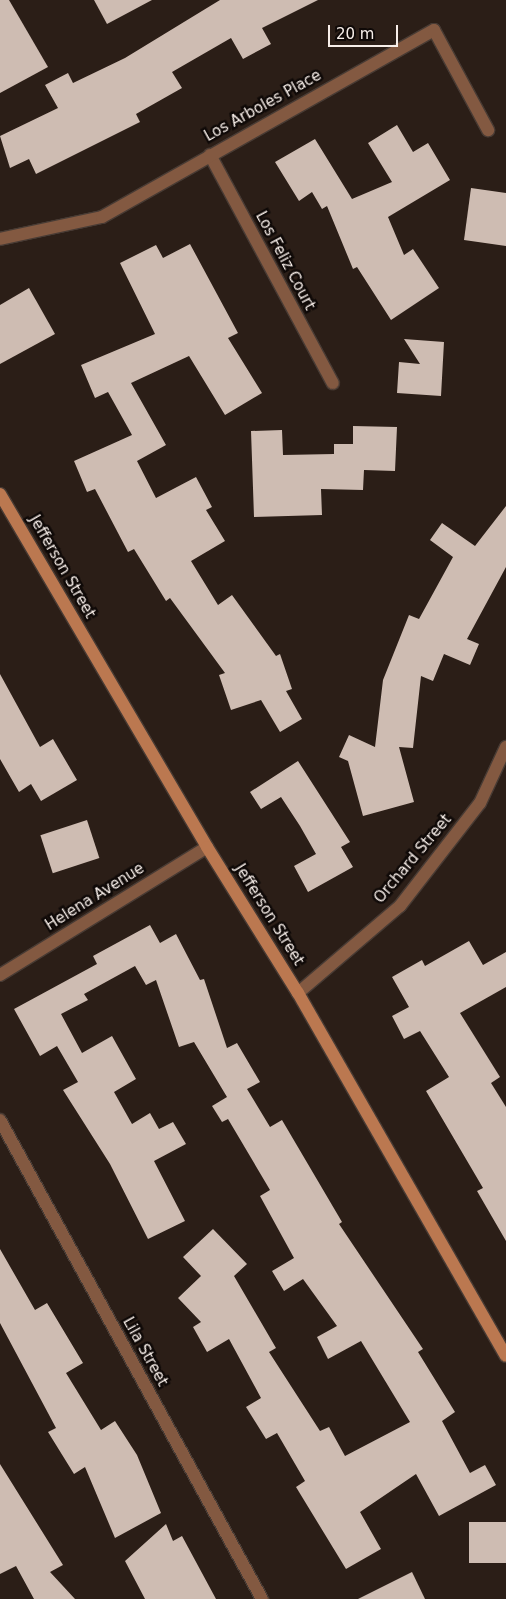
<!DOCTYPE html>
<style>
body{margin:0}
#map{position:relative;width:506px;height:1599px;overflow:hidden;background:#2b1e17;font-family:"DejaVu Sans",sans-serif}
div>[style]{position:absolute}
.building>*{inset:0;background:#cebcb2;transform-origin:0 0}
.roads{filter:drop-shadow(1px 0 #483b34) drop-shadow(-1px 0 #483b34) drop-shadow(0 1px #483b34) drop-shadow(0 -1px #483b34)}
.street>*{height:12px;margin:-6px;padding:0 6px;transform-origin:6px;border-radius:6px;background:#835941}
.secondary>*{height:12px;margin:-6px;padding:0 6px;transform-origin:6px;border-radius:6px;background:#bb7850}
span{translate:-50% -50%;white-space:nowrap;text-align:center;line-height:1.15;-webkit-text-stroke:5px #0f0907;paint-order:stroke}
.street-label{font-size:15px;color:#f7eee9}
.scale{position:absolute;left:328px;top:25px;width:70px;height:22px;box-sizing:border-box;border:2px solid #f7eee9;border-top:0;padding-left:6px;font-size:15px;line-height:18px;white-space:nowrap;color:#f7eee9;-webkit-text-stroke:4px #0f0907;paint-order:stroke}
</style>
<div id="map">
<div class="building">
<div style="clip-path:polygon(0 0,9px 0,48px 67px,0 93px)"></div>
<div style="clip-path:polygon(94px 0,152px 0,107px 24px)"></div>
<div style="clip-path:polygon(220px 0,318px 0,262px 28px,271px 44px,243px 59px,231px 38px,172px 72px,182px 88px,136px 114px,140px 122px,36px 174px,29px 159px,10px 168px,0 136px,58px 108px,45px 85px,68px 73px,73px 83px,125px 58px)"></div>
<div style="clip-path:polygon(397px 125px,413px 152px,428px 143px,450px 180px,388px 217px,404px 255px,413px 249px,439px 288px,391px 320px,357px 267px,353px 269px,327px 206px,322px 209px,312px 192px,299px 201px,275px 162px,315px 139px,352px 199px,392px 182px,368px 143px)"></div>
<div style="clip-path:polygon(471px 188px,506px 193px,506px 246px,464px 240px)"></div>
<div style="clip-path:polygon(190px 244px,238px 333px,228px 338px,262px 393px,225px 415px,189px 356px,131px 383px,166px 445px,137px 461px,156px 498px,196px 477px,212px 507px,206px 510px,225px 541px,191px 561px,218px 605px,232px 595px,276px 656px,280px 654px,292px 689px,286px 691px,302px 719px,280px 732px,261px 700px,231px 710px,219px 675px,225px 673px,170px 598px,166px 601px,134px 549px,128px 552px,95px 489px,87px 492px,74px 461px,132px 435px,108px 392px,95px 398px,81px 365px,155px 334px,120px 263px,156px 245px,163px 258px)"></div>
<div style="clip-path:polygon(29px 288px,55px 334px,0 364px,0 305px)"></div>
<div style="clip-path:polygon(404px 339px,444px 342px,441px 396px,397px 393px,399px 362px,420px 364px)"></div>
<div style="clip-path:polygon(353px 426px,397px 427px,395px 471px,364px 470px,363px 490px,321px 489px,322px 515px,254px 517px,251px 431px,282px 430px,283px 455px,334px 454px,334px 444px,353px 444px)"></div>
<div style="clip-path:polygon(506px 506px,506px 567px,467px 639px,479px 644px,470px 665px,444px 654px,433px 681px,421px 676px,413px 748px,399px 747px,414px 802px,363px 816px,348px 761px,339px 757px,349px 735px,375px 747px,383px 680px,409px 615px,419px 619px,453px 557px,430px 540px,442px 523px,475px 546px)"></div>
<div style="clip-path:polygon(0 674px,40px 747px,53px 739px,77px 780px,41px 801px,31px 784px,19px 792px,0 759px)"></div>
<div style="clip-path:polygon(298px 761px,350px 842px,341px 847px,353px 867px,308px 892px,294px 866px,316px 854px,300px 826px,281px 797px,261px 809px,250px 792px)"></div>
<div style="left:87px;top:820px;width:40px;height:49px;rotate:72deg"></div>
<div style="clip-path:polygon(150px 925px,160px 943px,176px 934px,200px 980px,204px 979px,227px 1048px,237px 1043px,260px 1082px,247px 1089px,270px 1127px,282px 1120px,342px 1222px,339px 1224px,423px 1349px,418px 1352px,455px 1412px,442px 1421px,470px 1473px,485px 1465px,496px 1485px,439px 1516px,416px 1474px,360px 1512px,381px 1549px,346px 1569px,296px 1487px,305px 1481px,277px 1433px,266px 1439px,246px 1407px,261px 1398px,229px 1339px,207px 1352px,193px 1327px,201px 1322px,178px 1298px,201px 1276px,183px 1257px,213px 1229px,247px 1264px,234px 1276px,276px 1348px,269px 1352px,320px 1431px,329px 1427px,345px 1456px,410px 1422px,361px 1341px,328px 1359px,317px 1337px,337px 1326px,303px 1279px,284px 1291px,272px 1271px,294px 1258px,260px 1196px,270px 1190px,228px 1119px,222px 1122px,212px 1106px,227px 1097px,194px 1042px,179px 1047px,156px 980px,146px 985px,135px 966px,84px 994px,88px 1000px,61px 1014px,82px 1053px,112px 1036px,136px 1079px,114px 1092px,132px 1124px,150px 1113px,159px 1129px,173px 1122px,186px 1144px,154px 1161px,185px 1221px,148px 1239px,110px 1164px,63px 1090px,78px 1082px,57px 1046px,40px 1056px,14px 1009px,97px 964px,93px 956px)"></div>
<div style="clip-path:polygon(469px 941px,483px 965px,506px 952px,506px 987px,460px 1013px,500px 1077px,491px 1083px,506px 1107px,506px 1241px,477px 1191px,483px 1188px,426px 1091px,449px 1077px,420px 1031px,404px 1039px,392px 1016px,409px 1007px,392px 977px,422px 960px,425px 966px)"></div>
<div style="clip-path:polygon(0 1249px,35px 1310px,47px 1303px,83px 1363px,66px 1373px,101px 1430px,115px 1421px,137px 1455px,161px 1513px,115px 1538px,85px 1467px,74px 1474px,48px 1432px,56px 1428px,0 1323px)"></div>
<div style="clip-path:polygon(0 1464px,63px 1565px,50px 1572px,75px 1599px,34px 1599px,16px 1566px,0 1574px)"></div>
<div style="left:506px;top:1522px;width:41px;height:37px;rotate:90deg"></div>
<div style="clip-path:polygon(166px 1524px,173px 1541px,182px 1536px,216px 1599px,145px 1599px,125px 1561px)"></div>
<div style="clip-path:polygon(412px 1572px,425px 1599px,358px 1599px)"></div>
</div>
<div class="roads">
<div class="street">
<div style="left:210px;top:155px;width:259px;rotate:61.7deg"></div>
<div style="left:0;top:239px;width:104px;rotate:-12.2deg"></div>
<div style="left:102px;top:217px;width:381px;rotate:-29.4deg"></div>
<div style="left:434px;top:30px;width:114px;rotate:61.6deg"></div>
<div style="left:0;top:975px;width:243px;rotate:-31.7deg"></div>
<div style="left:298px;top:993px;width:134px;rotate:-40.5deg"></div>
<div style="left:400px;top:906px;width:130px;rotate:-52.2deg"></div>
<div style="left:480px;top:803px;width:62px;rotate:-65.1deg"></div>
<div style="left:0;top:1120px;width:546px;rotate:61.32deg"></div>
</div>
<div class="secondary">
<div style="left:0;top:494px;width:409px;rotate:59.6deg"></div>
<div style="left:207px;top:847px;width:172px;rotate:58.1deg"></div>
<div style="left:298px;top:993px;width:418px;rotate:60.2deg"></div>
</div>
</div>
<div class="street-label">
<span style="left:263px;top:106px;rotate:-29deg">Los Arboles Place</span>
<span style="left:285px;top:261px;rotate:62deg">Los Feliz Court</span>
<span style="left:62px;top:567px;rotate:60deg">Jefferson Street</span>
<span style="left:413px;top:859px;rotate:-50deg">Orchard Street</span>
<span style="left:95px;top:897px;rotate:-32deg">Helena Avenue</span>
<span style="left:269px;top:915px;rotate:58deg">Jefferson Street</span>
<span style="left:145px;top:1352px;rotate:61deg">Lila Street</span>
</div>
<div class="scale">20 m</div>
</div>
